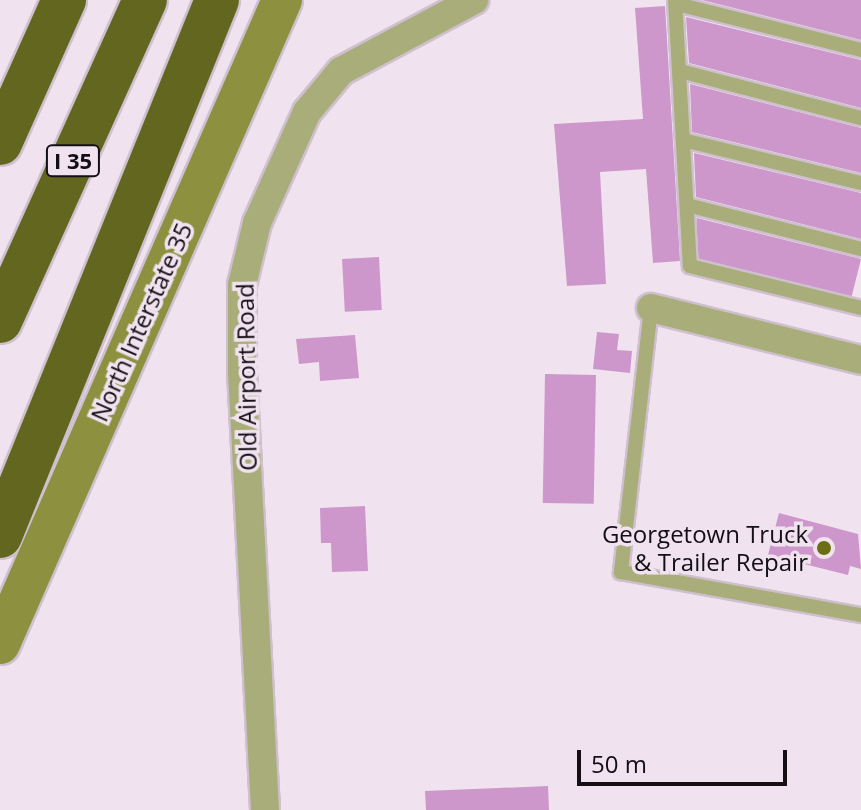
<!DOCTYPE html>
<style>
body{margin:0}
#map{position:relative;width:861px;height:810px;overflow:hidden;background:#f1e2f0;font-family:"Open Sans",sans-serif}
div>[style]{position:absolute}
.building>*{inset:0;background:#cd97cb;transform-origin:0 0}
.roads{filter:drop-shadow(2px 0 #cec0cd) drop-shadow(-2px 0 #cec0cd) drop-shadow(0 2px #cec0cd) drop-shadow(0 -2px #cec0cd)}
.lane>*{height:14px;margin:-7px;padding:0 7px;transform-origin:7px;border-radius:7px;background:#a9ad7a}
.street>*{height:28px;margin:-14px;padding:0 14px;transform-origin:14px;border-radius:14px;background:#a9ad7a}
.secondary>*{height:40px;margin:-20px;padding:0 20px;transform-origin:20px;border-radius:20px;background:#8c903f}
.highway>*{height:44px;margin:-22px;padding:0 22px;transform-origin:22px;border-radius:22px;background:#63661f}
.dots>*{width:22px;height:22px;translate:-50% -50%;box-sizing:border-box;border:4px solid #f1e2f0;border-radius:50%}
span{translate:-50% -50%;white-space:nowrap;text-align:center;line-height:1.15;-webkit-text-stroke:7px #f1e2f0;paint-order:stroke}
.shield-label span{padding:2px 6px;background:#f1e2f0;border:2px solid;border-radius:6px;-webkit-text-stroke-width:0}
.shield-label{font-size:22px;color:#140f14;font-weight:700}
.street-label{font-size:24px;color:#140f14}
.poi-label{font-size:24px;color:#140f14}
.right{translate:-100% -50%;text-align:right}
.scale{position:absolute;left:577px;top:750px;width:210px;height:36px;box-sizing:border-box;border:4px solid #140f14;border-top:0;padding-left:10px;font-size:24px;line-height:28px;white-space:nowrap;color:#140f14;-webkit-text-stroke:6px #f1e2f0;paint-order:stroke}
</style>
<div id="map">
<div class="building">
<div style="clip-path:polygon(702px 0,861px 0,861px 40px)"></div>
<div style="clip-path:polygon(665px 6px,680px 261px,653px 263px,646px 169px,600px 172px,606px 284px,567px 286px,554px 124px,643px 119px,635px 8px)"></div>
<div style="clip-path:polygon(686px 17px,861px 60px,861px 108px,689px 63px)"></div>
<div style="clip-path:polygon(690px 84px,861px 128px,861px 173px,692px 132px)"></div>
<div style="clip-path:polygon(694px 153px,861px 193px,861px 239px,696px 197px)"></div>
<div style="left:697px;top:218px;width:169px;height:40px;rotate:14deg"></div>
<div style="left:379px;top:257px;width:53px;height:37px;rotate:87deg"></div>
<div style="clip-path:polygon(597px 332px,619px 334px,617px 350px,632px 351px,630px 373px,593px 369px)"></div>
<div style="clip-path:polygon(355px 335px,359px 378px,320px 381px,319px 362px,299px 364px,296px 339px)"></div>
<div style="left:545px;top:374px;width:51px;height:129px;rotate:1deg"></div>
<div style="clip-path:polygon(365px 506px,368px 571px,332px 572px,331px 543px,321px 543px,320px 508px)"></div>
<div style="clip-path:polygon(779px 513px,858px 534px,861px 569px,850px 566px,848px 575px,768px 555px)"></div>
<div style="clip-path:polygon(548px 786px,549px 810px,426px 810px,425px 791px)"></div>
</div>
<div class="roads">
<div class="lane">
<div style="left:675px;top:0;width:266px;rotate:86.8deg"></div>
<div style="left:690px;top:266px;width:176px;rotate:13.8deg"></div>
<div style="left:677px;top:4px;width:190px;rotate:14deg"></div>
<div style="left:680px;top:71px;width:187px;rotate:14.6deg"></div>
<div style="left:683px;top:140px;width:183px;rotate:13.6deg"></div>
<div style="left:687px;top:205px;width:179px;rotate:14.2deg"></div>
<div style="left:651px;top:308px;width:266px;rotate:96.5deg"></div>
<div style="left:621px;top:572px;width:244px;rotate:10.2deg"></div>
</div>
<div class="street">
<div style="left:651px;top:308px;width:216px;rotate:13.9deg"></div>
<div style="left:265px;top:810px;width:438px;rotate:-93deg"></div>
<div style="left:242px;top:373px;width:88px;rotate:-90deg"></div>
<div style="left:242px;top:285px;width:64px;rotate:-76.4deg"></div>
<div style="left:257px;top:223px;width:122px;rotate:-65.8deg"></div>
<div style="left:307px;top:112px;width:53px;rotate:-50.3deg"></div>
<div style="left:341px;top:71px;width:151px;rotate:-28.1deg"></div>
</div>
<div class="secondary">
<div style="left:0;top:644px;width:703px;rotate:-66.35deg"></div>
</div>
<div class="highway">
<div style="left:0;top:143px;width:157px;rotate:-65.9deg"></div>
<div style="left:0;top:321px;width:352px;rotate:-65.7deg"></div>
<div style="left:0;top:536px;width:578px;rotate:-67.96deg"></div>
</div>
</div>
<div class="dots">
<div style="left:824px;top:548px;background:#6b6e12"></div>
</div>
<div class="shield-label">
<span style="left:73px;top:161px">I 35</span>
</div>
<div class="street-label">
<span style="left:141px;top:322px;rotate:-66deg">North Interstate 35</span>
<span style="left:246px;top:377px;rotate:-91deg">Old Airport Road</span>
</div>
<div class="poi-label">
<span class="right" style="left:808px;top:548px">Georgetown Truck<br>&amp; Trailer Repair</span>
</div>
<div class="scale">50 m</div>
</div>
